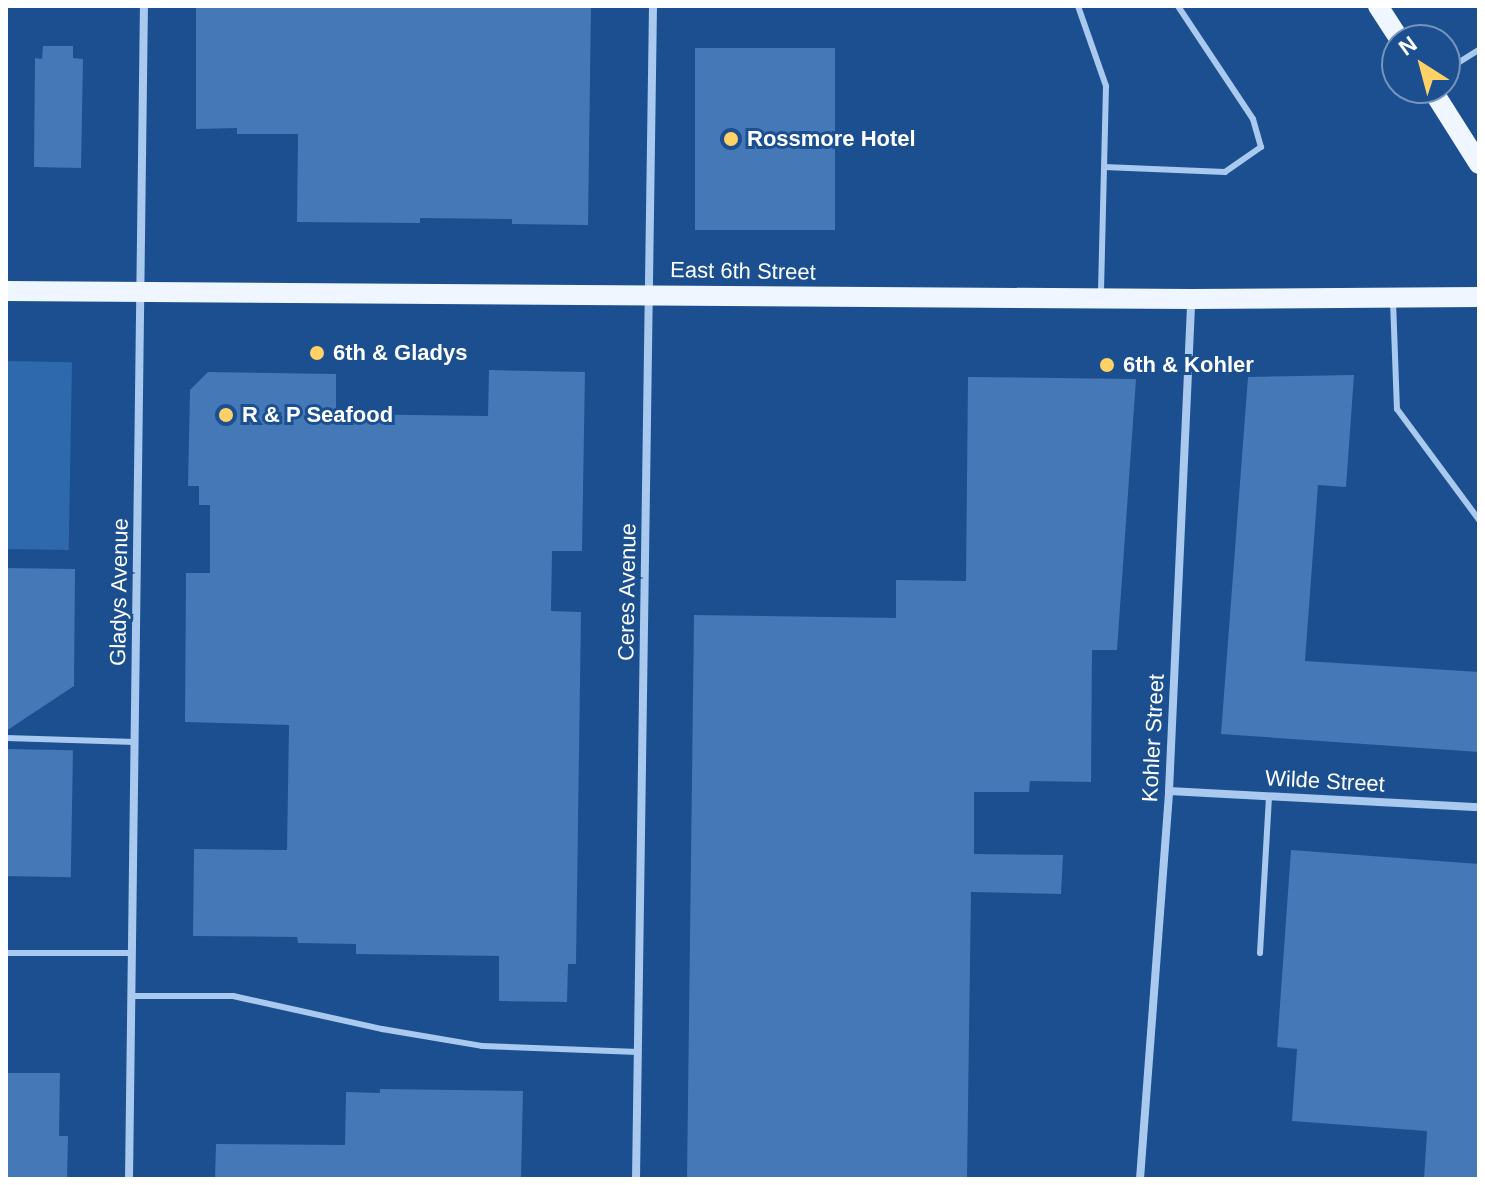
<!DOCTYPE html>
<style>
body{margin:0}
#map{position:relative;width:1485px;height:1185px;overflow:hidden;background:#1b4f8f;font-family:Helvetica,sans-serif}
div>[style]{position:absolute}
.green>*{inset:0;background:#2e69ad;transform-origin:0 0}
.building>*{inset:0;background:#4478b7;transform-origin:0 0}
.lane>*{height:6px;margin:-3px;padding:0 3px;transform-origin:3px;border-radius:3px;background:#a9c9ee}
.street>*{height:8px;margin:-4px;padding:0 4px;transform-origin:4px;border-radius:4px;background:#a9c9ee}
.primary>*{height:20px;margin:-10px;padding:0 10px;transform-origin:10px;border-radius:10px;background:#f0f6ff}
.dots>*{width:22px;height:22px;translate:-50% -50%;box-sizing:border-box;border:4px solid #1b4f8f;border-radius:50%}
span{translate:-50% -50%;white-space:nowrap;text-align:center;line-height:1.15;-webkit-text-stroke:6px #1b4f8f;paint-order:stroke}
.poi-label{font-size:22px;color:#fff;font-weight:700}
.left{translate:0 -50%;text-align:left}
.street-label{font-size:22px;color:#fff}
.frame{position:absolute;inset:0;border:8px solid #fff;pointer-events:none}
.north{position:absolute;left:1381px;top:24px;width:80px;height:80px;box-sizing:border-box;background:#1b4f8f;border:2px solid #7695bc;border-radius:50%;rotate:324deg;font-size:22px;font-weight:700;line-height:32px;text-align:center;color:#fff}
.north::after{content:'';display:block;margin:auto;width:28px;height:36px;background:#ffd166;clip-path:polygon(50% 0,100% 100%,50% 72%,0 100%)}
</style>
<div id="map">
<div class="green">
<div style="left:6px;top:361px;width:66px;height:188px;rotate:1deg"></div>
</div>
<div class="building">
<div style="clip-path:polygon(196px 6px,591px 6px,588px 225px,512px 224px,512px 219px,420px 218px,420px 223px,297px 222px,298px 134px,237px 134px,237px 128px,196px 129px)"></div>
<div style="clip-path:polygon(43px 46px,73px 46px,73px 58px,83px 59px,81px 168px,34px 167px,35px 58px,42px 59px)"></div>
<div style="left:695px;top:48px;width:140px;height:182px"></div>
<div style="clip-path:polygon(489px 370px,585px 372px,582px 551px,552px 551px,551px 611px,581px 612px,576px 964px,568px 964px,567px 1002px,499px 1001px,499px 956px,356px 954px,356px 944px,298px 943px,297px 937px,193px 936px,194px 849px,287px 850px,289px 725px,185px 722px,186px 573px,210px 573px,210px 505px,199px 505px,199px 486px,188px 486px,190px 390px,208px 372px,336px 374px,336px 414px,488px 416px)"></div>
<div style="clip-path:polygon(1354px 375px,1346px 487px,1318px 485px,1305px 661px,1479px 672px,1479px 752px,1221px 734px,1248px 377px)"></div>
<div style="clip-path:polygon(968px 377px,1136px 379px,1117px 650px,1092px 650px,1091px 782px,1030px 781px,1029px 792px,974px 792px,974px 854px,1063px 855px,1061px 894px,971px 892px,967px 1179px,687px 1179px,694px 615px,896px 618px,896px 580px,966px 581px)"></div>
<div style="clip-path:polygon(6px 568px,75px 569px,74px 686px,6px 731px)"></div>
<div style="left:6px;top:749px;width:67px;height:127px;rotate:1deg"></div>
<div style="clip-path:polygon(1291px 850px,1479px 864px,1479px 1179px,1424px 1179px,1427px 1131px,1292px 1121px,1297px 1049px,1277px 1047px)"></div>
<div style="clip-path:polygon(6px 1073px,60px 1073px,59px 1136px,68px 1136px,67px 1179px,6px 1179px)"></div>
<div style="clip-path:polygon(380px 1089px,523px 1091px,521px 1179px,215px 1179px,216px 1144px,345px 1145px,346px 1092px,380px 1093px)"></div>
</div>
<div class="lane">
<div style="left:1078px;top:6px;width:85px;rotate:70.7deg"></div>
<div style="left:1106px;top:86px;width:209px;rotate:91.4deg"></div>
<div style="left:1445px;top:71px;width:40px;rotate:-32deg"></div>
<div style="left:1104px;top:167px;width:121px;rotate:2.4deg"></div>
<div style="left:1225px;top:172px;width:44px;rotate:-34.8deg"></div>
<div style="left:1261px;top:147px;width:29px;rotate:-106deg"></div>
<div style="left:1253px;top:119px;width:136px;rotate:-123.6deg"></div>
<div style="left:1393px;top:301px;width:108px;rotate:87.9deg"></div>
<div style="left:1397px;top:409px;width:138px;rotate:53.5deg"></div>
<div style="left:6px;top:738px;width:129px;rotate:1.8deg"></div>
<div style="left:6px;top:953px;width:126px"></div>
<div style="left:1260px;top:953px;width:157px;rotate:-86.7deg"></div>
<div style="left:131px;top:996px;width:102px"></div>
<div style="left:233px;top:996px;width:153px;rotate:12.5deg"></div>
<div style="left:382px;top:1029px;width:101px;rotate:9.6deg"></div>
<div style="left:482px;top:1046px;width:156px;rotate:2.2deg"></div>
</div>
<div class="street">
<div style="left:1169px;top:791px;width:310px;rotate:3deg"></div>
<div style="left:129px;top:1179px;width:1173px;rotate:-89.27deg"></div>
<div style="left:636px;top:1179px;width:1173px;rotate:-89.17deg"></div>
<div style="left:1140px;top:1179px;width:389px;rotate:-85.7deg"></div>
<div style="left:1169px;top:791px;width:491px;rotate:-87.4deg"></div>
</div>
<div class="primary">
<div style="left:1378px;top:6px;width:40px;rotate:57.1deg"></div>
<div style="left:1431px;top:88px;width:90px;rotate:57.7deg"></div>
<div style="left:6px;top:291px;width:1185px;rotate:0.39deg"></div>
<div style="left:1191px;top:299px;width:288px;rotate:-0.4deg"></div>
</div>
<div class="dots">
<div style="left:731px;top:139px;background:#ffd166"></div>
<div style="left:317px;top:353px;background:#ffd166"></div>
<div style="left:1107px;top:365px;background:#ffd166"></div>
<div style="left:226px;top:415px;background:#ffd166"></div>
</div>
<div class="poi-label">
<span class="left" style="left:747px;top:139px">Rossmore Hotel</span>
<span class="left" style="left:333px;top:353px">6th &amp; Gladys</span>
<span class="left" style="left:1123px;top:365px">6th &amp; Kohler</span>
<span class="left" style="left:242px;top:415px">R &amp; P Seafood</span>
</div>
<div class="street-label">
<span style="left:743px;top:271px;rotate:1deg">East 6th Street</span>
<span style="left:119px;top:592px;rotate:-89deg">Gladys Avenue</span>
<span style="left:627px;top:592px;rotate:-89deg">Ceres Avenue</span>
<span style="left:1153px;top:738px;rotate:-87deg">Kohler Street</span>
<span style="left:1325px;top:781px;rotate:3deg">Wilde Street</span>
</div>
<div class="frame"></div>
<div class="north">N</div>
</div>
